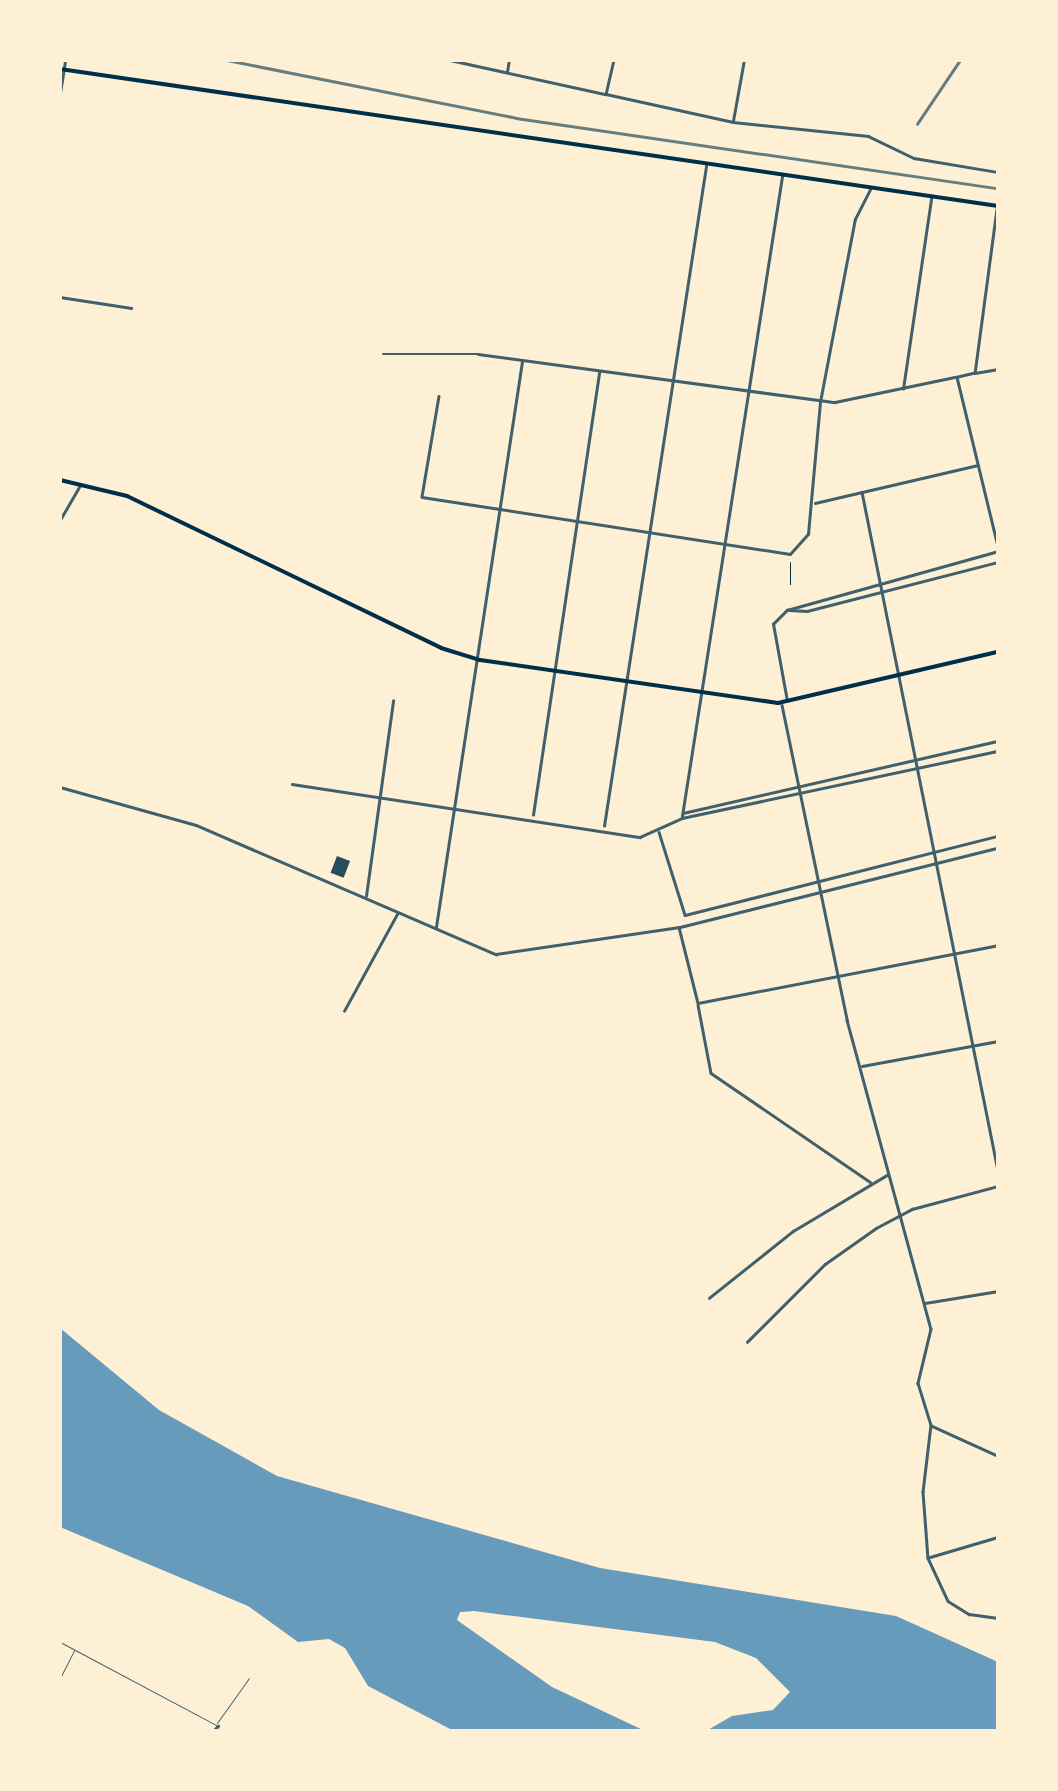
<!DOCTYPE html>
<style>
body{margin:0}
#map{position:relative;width:1058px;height:1791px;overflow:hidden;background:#fdf0d5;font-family:Literata,serif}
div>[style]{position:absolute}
.water>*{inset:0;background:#669bbc}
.building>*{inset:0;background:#264d5e;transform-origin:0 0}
.path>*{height:1px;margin:-0.5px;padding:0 0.5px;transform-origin:0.5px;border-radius:0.5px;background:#003049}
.service>*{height:1px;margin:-0.5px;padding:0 0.5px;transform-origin:0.5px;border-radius:0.5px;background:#3f606c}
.minor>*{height:2.5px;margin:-1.25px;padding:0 1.25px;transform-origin:1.25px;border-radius:1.25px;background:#3f606c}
.tertiary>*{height:2.5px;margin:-1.25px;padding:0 1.25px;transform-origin:1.25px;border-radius:1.25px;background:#3f606c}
.secondary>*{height:4px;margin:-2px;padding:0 2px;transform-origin:2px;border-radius:2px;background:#003049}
.primary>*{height:4px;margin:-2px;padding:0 2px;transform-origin:2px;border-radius:2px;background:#003049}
.rail>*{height:2.5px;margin:-1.25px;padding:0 1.25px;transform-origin:1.25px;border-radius:1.25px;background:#657d81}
span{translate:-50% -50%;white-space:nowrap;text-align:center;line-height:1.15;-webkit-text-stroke:8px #fdf0d5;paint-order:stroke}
.frame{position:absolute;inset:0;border:62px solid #fdf0d5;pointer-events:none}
</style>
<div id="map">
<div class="water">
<div style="clip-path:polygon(60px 1328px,159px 1410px,277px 1476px,600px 1568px,896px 1616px,998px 1662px,998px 1731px,706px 1731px,732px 1716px,773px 1710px,790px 1692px,756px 1658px,715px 1642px,474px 1611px,460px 1612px,457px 1620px,552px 1687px,645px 1731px,454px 1731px,368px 1686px,345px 1648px,329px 1639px,298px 1642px,248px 1606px,60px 1527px)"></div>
</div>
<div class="building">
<div style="left:337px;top:856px;width:14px;height:18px;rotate:21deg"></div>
</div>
<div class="path">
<div style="left:790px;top:584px;width:22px;rotate:-90deg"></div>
</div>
<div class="service">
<div style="left:60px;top:1642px;width:177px;rotate:28deg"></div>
<div style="left:60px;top:1678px;width:31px;rotate:-63deg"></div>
<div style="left:217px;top:1723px;width:55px;rotate:-54.6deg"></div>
</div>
<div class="minor">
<div style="left:450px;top:60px;width:159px;rotate:12.4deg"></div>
<div style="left:507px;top:72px;width:12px;rotate:-81deg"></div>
<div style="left:60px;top:93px;width:33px;rotate:-81deg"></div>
<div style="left:733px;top:121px;width:62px;rotate:-79.8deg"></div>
<div style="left:60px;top:297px;width:72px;rotate:8.8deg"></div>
<div style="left:383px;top:354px;width:95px"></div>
<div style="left:478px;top:354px;width:360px;rotate:7.7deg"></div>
<div style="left:835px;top:402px;width:123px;rotate:-11.8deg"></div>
<div style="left:975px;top:373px;width:23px;rotate:-10deg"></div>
<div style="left:903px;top:389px;width:192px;rotate:-81.6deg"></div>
<div style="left:439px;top:396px;width:102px;rotate:99.6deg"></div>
<div style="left:422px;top:497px;width:372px;rotate:8.8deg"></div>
<div style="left:790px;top:554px;width:27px;rotate:-48deg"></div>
<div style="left:808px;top:534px;width:133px;rotate:-84.8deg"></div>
<div style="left:820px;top:402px;width:186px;rotate:-79.2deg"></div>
<div style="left:855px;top:219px;width:34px;rotate:-63deg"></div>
<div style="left:862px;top:492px;width:692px;rotate:78.67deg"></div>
<div style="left:815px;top:503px;width:167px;rotate:-13.1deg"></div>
<div style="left:60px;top:520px;width:39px;rotate:-60deg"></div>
<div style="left:789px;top:610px;width:18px;rotate:3deg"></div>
<div style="left:807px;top:611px;width:197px;rotate:-14.4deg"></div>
<div style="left:787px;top:701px;width:78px;rotate:-100.3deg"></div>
<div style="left:773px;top:624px;width:20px;rotate:-45deg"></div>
<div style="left:787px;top:610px;width:219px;rotate:-15.6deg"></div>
<div style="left:782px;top:705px;width:322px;rotate:78.3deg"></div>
<div style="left:847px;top:1020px;width:320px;rotate:74.8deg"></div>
<div style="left:931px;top:1329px;width:56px;rotate:103.5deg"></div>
<div style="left:918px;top:1383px;width:44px;rotate:72.8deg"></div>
<div style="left:931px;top:1425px;width:67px;rotate:96.8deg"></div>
<div style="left:923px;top:1492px;width:66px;rotate:85.7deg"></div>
<div style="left:928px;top:1558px;width:47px;rotate:65.1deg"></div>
<div style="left:948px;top:1601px;width:25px;rotate:32deg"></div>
<div style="left:969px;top:1614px;width:29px;rotate:8deg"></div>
<div style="left:292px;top:784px;width:352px;rotate:8.7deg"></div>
<div style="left:640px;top:837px;width:46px;rotate:-24.3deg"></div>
<div style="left:682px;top:818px;width:323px;rotate:-12deg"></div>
<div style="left:683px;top:813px;width:323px;rotate:-12.9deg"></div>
<div style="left:533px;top:815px;width:447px;rotate:-81.5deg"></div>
<div style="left:682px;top:816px;width:647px;rotate:-81.11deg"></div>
<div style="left:604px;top:826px;width:668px;rotate:-81.21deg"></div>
<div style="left:659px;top:832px;width:87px;rotate:72.6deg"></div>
<div style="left:366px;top:896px;width:197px;rotate:-82.1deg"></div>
<div style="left:685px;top:915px;width:323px;rotate:-14.2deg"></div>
<div style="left:436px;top:927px;width:572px;rotate:-81.35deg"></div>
<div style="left:680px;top:927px;width:328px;rotate:-14deg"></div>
<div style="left:698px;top:1005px;width:69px;rotate:79.2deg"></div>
<div style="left:711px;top:1073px;width:193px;rotate:34.4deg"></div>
<div style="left:344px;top:1011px;width:111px;rotate:-61.3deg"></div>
<div style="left:862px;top:1066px;width:138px;rotate:-10.4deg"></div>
<div style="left:709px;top:1298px;width:107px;rotate:-38.6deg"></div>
<div style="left:793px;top:1231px;width:109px;rotate:-30.8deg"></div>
<div style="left:925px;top:1303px;width:74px;rotate:-9.3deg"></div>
<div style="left:747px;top:1342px;width:110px;rotate:-45deg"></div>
<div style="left:825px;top:1264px;width:62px;rotate:-35.2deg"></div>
<div style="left:876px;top:1228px;width:41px;rotate:-27.8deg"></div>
<div style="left:912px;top:1209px;width:89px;rotate:-15deg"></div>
<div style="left:932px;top:1426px;width:72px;rotate:24.4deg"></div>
<div style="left:930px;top:1557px;width:71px;rotate:-16.4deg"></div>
<div style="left:213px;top:1731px;width:7px;rotate:-45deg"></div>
</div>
<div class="tertiary">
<div style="left:614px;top:60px;width:35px;rotate:103deg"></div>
<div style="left:606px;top:94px;width:130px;rotate:12.4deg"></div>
<div style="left:733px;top:122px;width:136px;rotate:5.9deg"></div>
<div style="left:868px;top:136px;width:51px;rotate:25.6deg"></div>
<div style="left:914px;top:158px;width:85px;rotate:9.5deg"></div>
<div style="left:997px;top:209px;width:165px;rotate:97.6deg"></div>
<div style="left:975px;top:373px;width:18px;rotate:167deg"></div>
<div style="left:957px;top:377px;width:174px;rotate:76.4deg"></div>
<div style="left:60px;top:787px;width:141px;rotate:15.6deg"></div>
<div style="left:196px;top:825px;width:327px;rotate:23.3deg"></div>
<div style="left:496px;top:954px;width:185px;rotate:-8.4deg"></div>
<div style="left:679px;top:927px;width:78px;rotate:76deg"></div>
<div style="left:698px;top:1003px;width:306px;rotate:-10.9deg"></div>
</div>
<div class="secondary">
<div style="left:60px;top:480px;width:69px;rotate:13.4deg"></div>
<div style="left:127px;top:496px;width:349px;rotate:25.8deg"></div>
<div style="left:441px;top:648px;width:41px;rotate:17.1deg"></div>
<div style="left:480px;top:660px;width:301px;rotate:8.2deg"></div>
<div style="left:778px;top:703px;width:226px;rotate:-13.1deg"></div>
</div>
<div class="primary">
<div style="left:60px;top:69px;width:948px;rotate:8.31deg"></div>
</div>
<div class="rail">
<div style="left:227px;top:60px;width:295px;rotate:11.3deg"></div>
<div style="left:516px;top:118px;width:487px;rotate:8.3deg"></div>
<div style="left:917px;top:124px;width:77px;rotate:-56.1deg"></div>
</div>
<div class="frame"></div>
</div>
